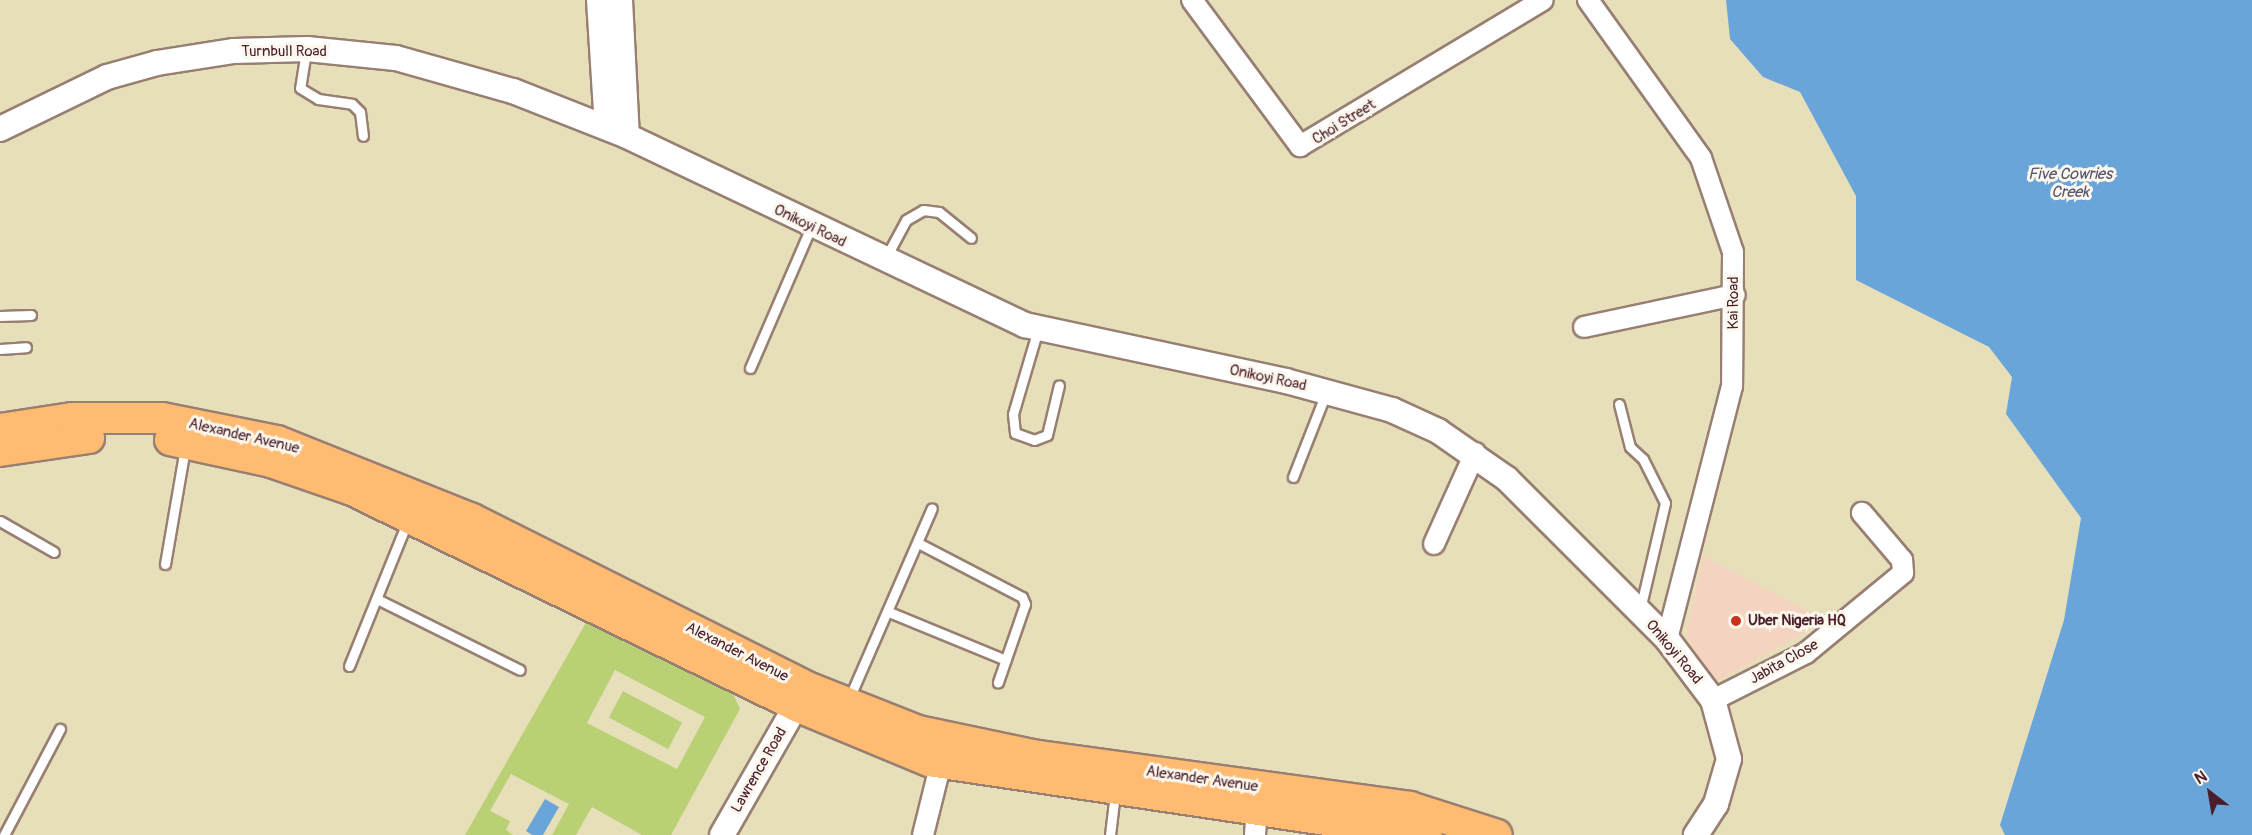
<!DOCTYPE html>
<style>
body{margin:0}
#map{position:relative;width:2252px;height:835px;overflow:hidden;background:#e7dfb9;font-family:Pangolin,sans-serif}
div>[style]{position:absolute}
.built>*{inset:0;background:#f5d3c1}
.green>*{inset:0;background:#b9d075;transform-origin:0 0}
.water>*{inset:0;background:#6aa5da}
.roads{filter:drop-shadow(2px 0 #987f72) drop-shadow(-2px 0 #987f72) drop-shadow(0 2px #987f72) drop-shadow(0 -2px #987f72)}
.service>*{height:9px;margin:-4.5px;padding:0 4.5px;transform-origin:4.5px;border-radius:4.5px;background:#fff}
.minor>*{height:20px;margin:-10px;padding:0 10px;transform-origin:10px;border-radius:10px;background:#fff}
.tertiary>*{height:24px;margin:-12px;padding:0 12px;transform-origin:12px;border-radius:12px;background:#fff}
.primary>*{height:30px;margin:-15px;padding:0 15px;transform-origin:15px;border-radius:15px;background:#febb71}
.dots>*{width:16px;height:16px;translate:-50% -50%;box-sizing:border-box;border:3px solid #fbf7ec;border-radius:50%}
span{translate:-50% -50%;white-space:nowrap;text-align:center;line-height:1.15;-webkit-text-stroke:6px #fbf7ec;paint-order:stroke}
.street-label{font-size:15px;color:#4a1f2b}
.poi-label{font-size:15px;color:#4a1f2b;font-weight:700}
.left{translate:0 -50%;text-align:left}
.water-label{font-size:16px;color:#575571;font-style:italic}
.north{position:absolute;left:2180px;top:763px;width:60px;height:60px;-webkit-text-stroke:4px #fbf7ec;paint-order:stroke;rotate:329deg;font-size:16px;font-weight:700;line-height:24px;text-align:center;color:#4a1f2b}
.north::after{content:'';display:block;margin:auto;width:21px;height:27px;background:#4a1f2b;clip-path:polygon(50% 0,100% 100%,50% 72%,0 100%)}
</style>
<div id="map">
<div class="built">
<div style="clip-path:polygon(1703px 556px,1818px 616px,1808px 631px,1715px 682px,1686px 637px)"></div>
</div>
<div class="green">
<div style="clip-path:polygon(evenodd,587px 621px,732px 692px,740px 709px,671px 835px,642px 835px,592px 807px,576px 835px,552px 835px,569px 804px,511px 774px,490px 811px,510px 821px,506px 830px,513px 835px,465px 835px,587px 621px,615px 670px,705px 717px,677px 769px,587px 723px,615px 670px)"></div>
<div style="left:623px;top:691px;width:67px;height:30px;rotate:28deg"></div>
</div>
<div class="water">
<div style="clip-path:polygon(1726px 0,2252px 0,2252px 835px,2005px 835px,2000px 825px,2064px 620px,2081px 518px,2006px 414px,2012px 377px,1989px 347px,1856px 280px,1856px 196px,1800px 92px,1763px 77px,1730px 39px)"></div>
<div style="clip-path:polygon(545px 799px,559px 807px,543px 835px,532px 835px,526px 831px)"></div>
</div>
<div class="roads">
<div class="service">
<div style="left:306px;top:51px;width:37px;rotate:99deg"></div>
<div style="left:300px;top:88px;width:21px;rotate:31deg"></div>
<div style="left:318px;top:99px;width:34px;rotate:8deg"></div>
<div style="left:352px;top:104px;width:11px;rotate:45deg"></div>
<div style="left:360px;top:112px;width:24px;rotate:83deg"></div>
<div style="left:885px;top:259px;width:44px;rotate:-61.7deg"></div>
<div style="left:906px;top:220px;width:20px;rotate:-30deg"></div>
<div style="left:923px;top:210px;width:16px;rotate:7deg"></div>
<div style="left:939px;top:212px;width:41px;rotate:39.1deg"></div>
<div style="left:0;top:316px;width:31px;rotate:-2deg"></div>
<div style="left:1038px;top:329px;width:89px;rotate:106.4deg"></div>
<div style="left:1013px;top:414px;width:19px;rotate:84deg"></div>
<div style="left:1015px;top:433px;width:20px;rotate:20deg"></div>
<div style="left:1034px;top:440px;width:14px;rotate:-21deg"></div>
<div style="left:1047px;top:435px;width:51px;rotate:-76.5deg"></div>
<div style="left:0;top:349px;width:26px;rotate:-4deg"></div>
<div style="left:750px;top:368px;width:154px;rotate:-66.6deg"></div>
<div style="left:1619px;top:404px;width:44px;rotate:75.7deg"></div>
<div style="left:1630px;top:447px;width:18px;rotate:43deg"></div>
<div style="left:1643px;top:459px;width:49px;rotate:63.4deg"></div>
<div style="left:1665px;top:503px;width:110px;rotate:103.2deg"></div>
<div style="left:1293px;top:477px;width:90px;rotate:-68.6deg"></div>
<div style="left:0;top:521px;width:62px;rotate:29.9deg"></div>
<div style="left:920px;top:544px;width:115px;rotate:27.5deg"></div>
<div style="left:1022px;top:597px;width:8px;rotate:67deg"></div>
<div style="left:1025px;top:604px;width:83px;rotate:109.1deg"></div>
<div style="left:165px;top:564px;width:118px;rotate:-80.2deg"></div>
<div style="left:379px;top:600px;width:157px;rotate:26.4deg"></div>
<div style="left:889px;top:612px;width:126px;rotate:22.3deg"></div>
<div style="left:349px;top:666px;width:157px;rotate:-68deg"></div>
<div style="left:848px;top:701px;width:210px;rotate:-66.5deg"></div>
<div style="left:4px;top:835px;width:120px;rotate:-62.2deg"></div>
<div style="left:1110px;top:835px;width:42px;rotate:-83.2deg"></div>
</div>
<div class="minor">
<div style="left:1192px;top:0;width:182px;rotate:53.5deg"></div>
<div style="left:1300px;top:146px;width:283px;rotate:-31deg"></div>
<div style="left:1588px;top:0;width:194px;rotate:54.4deg"></div>
<div style="left:1701px;top:158px;width:99px;rotate:71.2deg"></div>
<div style="left:1733px;top:252px;width:134px;rotate:90.4deg"></div>
<div style="left:1732px;top:386px;width:261px;rotate:104.4deg"></div>
<div style="left:1584px;top:327px;width:154px;rotate:-12deg"></div>
<div style="left:1434px;top:544px;width:100px;rotate:-65.7deg"></div>
<div style="left:1713px;top:700px;width:104px;rotate:-26.8deg"></div>
<div style="left:1806px;top:653px;width:126px;rotate:-39.5deg"></div>
<div style="left:1903px;top:573px;width:13px;rotate:-94deg"></div>
<div style="left:1902px;top:560px;width:62px;rotate:-130.4deg"></div>
<div style="left:923px;top:835px;width:74px;rotate:-76deg"></div>
<div style="left:1255px;top:835px;width:26px;rotate:-86deg"></div>
</div>
<div class="tertiary">
<div style="left:599px;top:0;width:128px;rotate:86.4deg"></div>
<div style="left:620px;top:0;width:136px;rotate:87.1deg"></div>
<div style="left:0;top:129px;width:119px;rotate:-25.9deg"></div>
<div style="left:107px;top:77px;width:52px;rotate:-15.6deg"></div>
<div style="left:157px;top:63px;width:78px;rotate:-8.9deg"></div>
<div style="left:234px;top:51px;width:73px;rotate:-1.6deg"></div>
<div style="left:307px;top:49px;width:89px;rotate:5.8deg"></div>
<div style="left:396px;top:58px;width:122px;rotate:15.8deg"></div>
<div style="left:513px;top:91px;width:123px;rotate:21.5deg"></div>
<div style="left:627px;top:136px;width:441px;rotate:25.4deg"></div>
<div style="left:1025px;top:325px;width:267px;rotate:12.1deg"></div>
<div style="left:1286px;top:381px;width:110px;rotate:15.3deg"></div>
<div style="left:1392px;top:410px;width:51px;rotate:24.5deg"></div>
<div style="left:1438px;top:431px;width:84px;rotate:34.8deg"></div>
<div style="left:1507px;top:479px;width:226px;rotate:45deg"></div>
<div style="left:1667px;top:639px;width:76px;rotate:53deg"></div>
<div style="left:1713px;top:700px;width:61px;rotate:74.8deg"></div>
<div style="left:1729px;top:759px;width:47px;rotate:106.1deg"></div>
<div style="left:1716px;top:804px;width:37px;rotate:123deg"></div>
<div style="left:722px;top:835px;width:149px;rotate:-60.2deg"></div>
</div>
<div class="primary">
<div style="left:0;top:429px;width:74px;rotate:-8.6deg"></div>
<div style="left:73px;top:418px;width:89px"></div>
<div style="left:162px;top:418px;width:117px;rotate:11.3deg"></div>
<div style="left:277px;top:441px;width:210px;rotate:21.8deg"></div>
<div style="left:472px;top:519px;width:380px;rotate:26.6deg"></div>
<div style="left:812px;top:689px;width:114px;rotate:21.6deg"></div>
<div style="left:918px;top:731px;width:123px;rotate:11.8deg"></div>
<div style="left:1038px;top:756px;width:375px;rotate:7.8deg"></div>
<div style="left:1410px;top:807px;width:91px;rotate:17.8deg"></div>
<div style="left:170px;top:440px;width:103px;rotate:12.3deg"></div>
<div style="left:271px;top:462px;width:86px;rotate:19.1deg"></div>
<div style="left:352px;top:490px;width:494px;rotate:25.9deg"></div>
<div style="left:796px;top:706px;width:144px;rotate:22.5deg"></div>
<div style="left:929px;top:761px;width:503px;rotate:8.45deg"></div>
<div style="left:0;top:451px;width:90px;rotate:-8.3deg"></div>
</div>
</div>
<div class="dots">
<div style="left:1736px;top:621px;background:#c8321e"></div>
</div>
<div class="street-label">
<span style="left:284px;top:52px">Turnbull Road</span>
<span style="left:1344px;top:122px;rotate:-32deg">Choi Street</span>
<span style="left:810px;top:226px;rotate:26deg">Onikoyi Road</span>
<span style="left:1734px;top:303px;rotate:-90deg">Kai Road</span>
<span style="left:1268px;top:378px;rotate:12deg">Onikoyi Road</span>
<span style="left:244px;top:436px;rotate:13deg">Alexander Avenue</span>
<span style="left:737px;top:652px;rotate:27deg">Alexander Avenue</span>
<span style="left:1674px;top:652px;rotate:50deg">Onikoyi Road</span>
<span style="left:1784px;top:662px;rotate:-29deg">Jabita Close</span>
<span style="left:759px;top:770px;rotate:-60deg">Lawrence Road</span>
<span style="left:1202px;top:779px;rotate:8deg">Alexander Avenue</span>
</div>
<div class="poi-label">
<span class="left" style="left:1748px;top:621px">Uber Nigeria HQ</span>
</div>
<div class="water-label">
<span style="left:2070px;top:183px">Five Cowries<br>Creek</span>
</div>
<div class="north">N</div>
</div>
